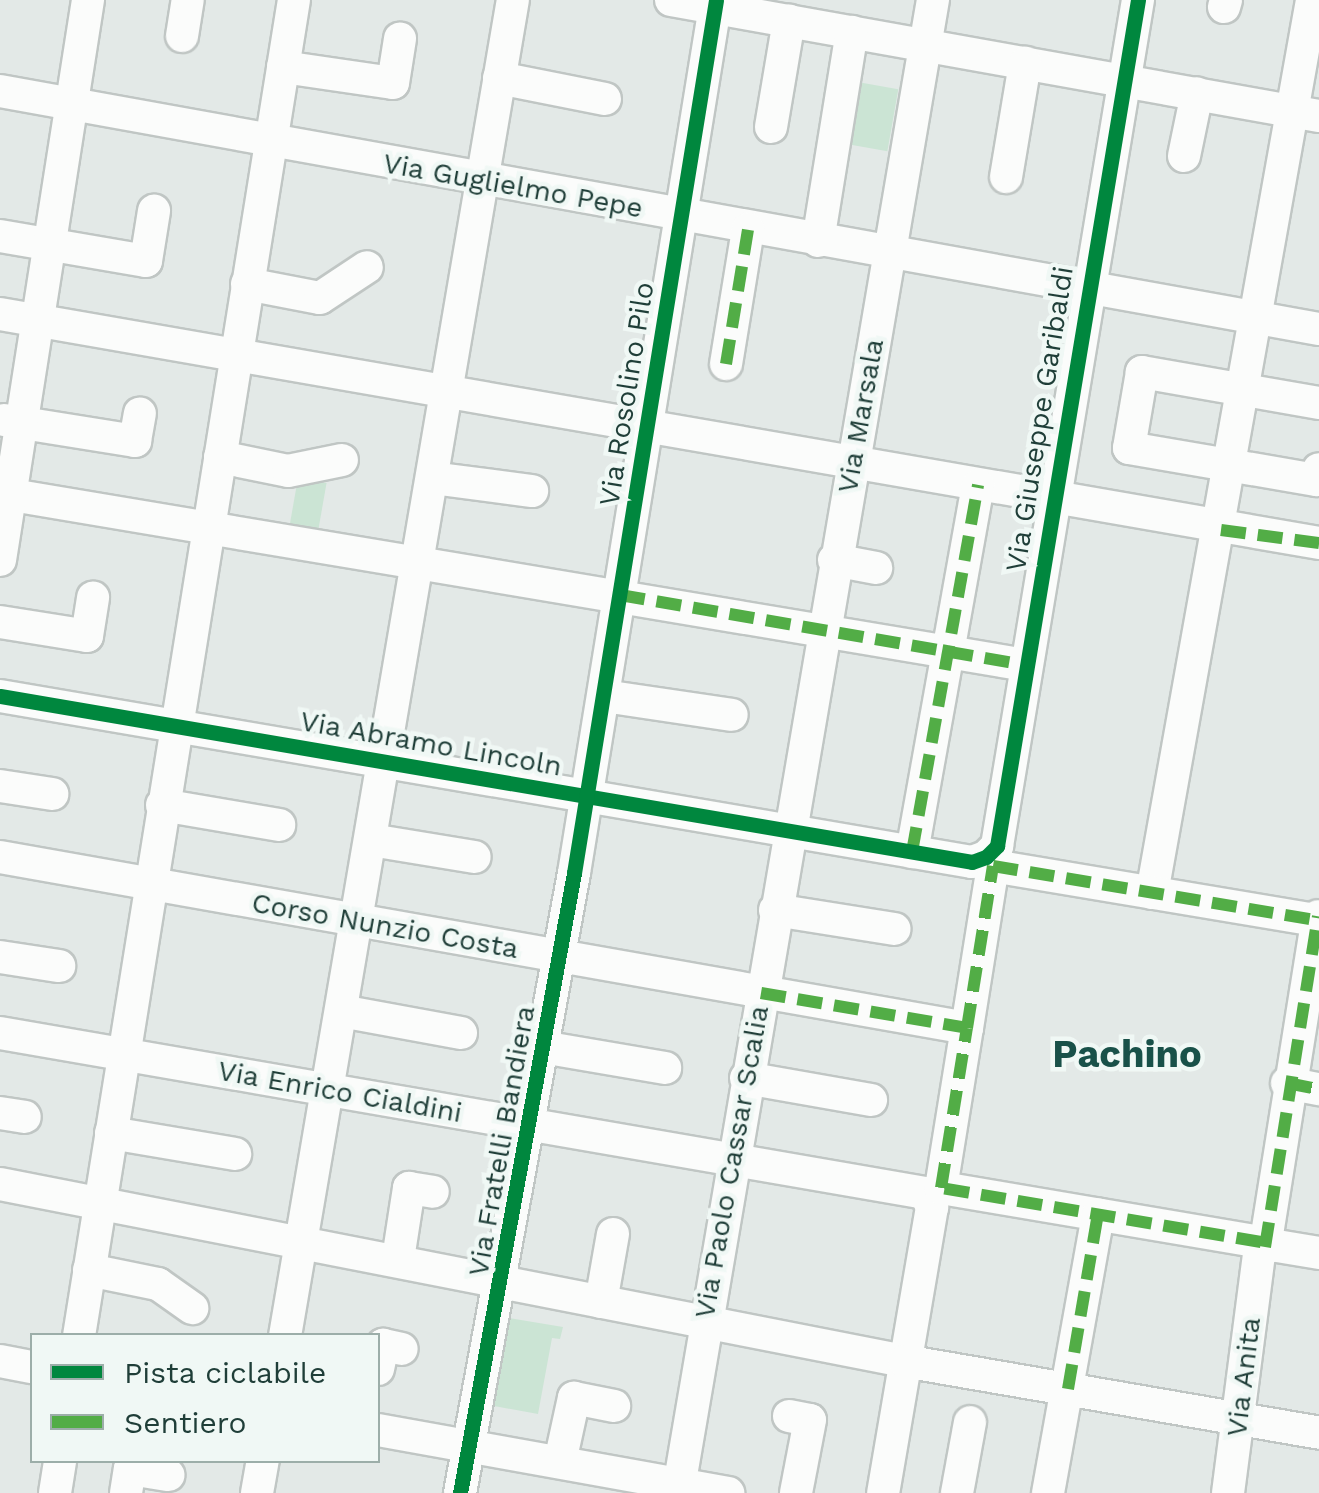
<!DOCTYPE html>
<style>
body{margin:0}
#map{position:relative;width:1319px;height:1493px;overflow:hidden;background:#e3e9e7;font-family:"Work Sans",sans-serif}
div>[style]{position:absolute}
.green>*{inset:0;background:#cbe4d4;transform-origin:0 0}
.roads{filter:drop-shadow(2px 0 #c0c6c4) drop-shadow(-2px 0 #c0c6c4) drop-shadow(0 2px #c0c6c4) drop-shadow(0 -2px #c0c6c4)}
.minor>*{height:32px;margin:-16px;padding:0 16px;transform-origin:16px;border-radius:16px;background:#fbfcfb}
.quiet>*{height:12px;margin-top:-6px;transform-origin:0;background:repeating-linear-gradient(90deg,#52ad46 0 25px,transparent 0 37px)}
.cycleway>*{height:15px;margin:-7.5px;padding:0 7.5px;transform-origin:7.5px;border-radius:7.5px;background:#00873e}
span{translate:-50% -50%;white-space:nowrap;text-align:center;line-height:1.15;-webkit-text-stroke:9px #f0f8f5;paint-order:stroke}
.street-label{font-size:28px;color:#1f3e38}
.district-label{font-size:38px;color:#195149;font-weight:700}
.legend{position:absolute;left:30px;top:1333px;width:350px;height:130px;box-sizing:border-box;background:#f0f8f5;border:2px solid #9caea9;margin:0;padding:12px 18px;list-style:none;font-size:30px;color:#1f3e38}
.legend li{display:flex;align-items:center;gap:20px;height:50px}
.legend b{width:50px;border:2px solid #9caea9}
</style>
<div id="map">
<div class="green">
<div style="left:852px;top:81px;width:47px;height:63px;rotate:10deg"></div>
<div style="left:298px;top:478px;width:29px;height:48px;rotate:10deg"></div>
<div style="clip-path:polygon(509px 1318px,563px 1327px,560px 1339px,552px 1338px,538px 1414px,494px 1406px)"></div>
</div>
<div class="roads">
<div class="minor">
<div style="left:671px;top:0;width:658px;rotate:10.15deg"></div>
<div style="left:1224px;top:7px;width:7px;rotate:-74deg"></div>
<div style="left:182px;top:36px;width:36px;rotate:-81deg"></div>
<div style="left:283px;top:67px;width:111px;rotate:8.3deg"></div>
<div style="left:393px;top:83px;width:45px;rotate:-81deg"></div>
<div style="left:499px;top:78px;width:108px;rotate:11.2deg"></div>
<div style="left:0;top:91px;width:1340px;rotate:10.23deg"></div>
<div style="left:771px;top:127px;width:108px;rotate:-80.4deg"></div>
<div style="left:1184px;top:156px;width:64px;rotate:-78.3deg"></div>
<div style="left:1006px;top:177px;width:116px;rotate:-80.5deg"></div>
<div style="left:0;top:236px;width:148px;rotate:9.7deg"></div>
<div style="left:146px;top:261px;width:51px;rotate:-80.9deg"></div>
<div style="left:818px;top:241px;width:212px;rotate:-80.8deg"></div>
<div style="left:247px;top:284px;width:74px;rotate:10.9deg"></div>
<div style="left:320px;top:298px;width:56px;rotate:-33.4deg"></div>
<div style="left:0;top:314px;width:1339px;rotate:9.85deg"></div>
<div style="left:726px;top:364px;width:137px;rotate:-80.7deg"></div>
<div style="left:1319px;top:403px;width:180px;rotate:-170.1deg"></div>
<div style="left:1142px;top:372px;width:77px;rotate:99.7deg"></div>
<div style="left:1129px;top:448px;width:191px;rotate:9.7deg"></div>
<div style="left:1317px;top:480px;width:11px;rotate:-80deg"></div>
<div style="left:4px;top:420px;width:133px;rotate:9.1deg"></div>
<div style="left:135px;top:441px;width:28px;rotate:-80deg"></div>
<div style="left:220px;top:457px;width:69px;rotate:11.6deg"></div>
<div style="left:288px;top:471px;width:55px;rotate:-11.5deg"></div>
<div style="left:432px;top:478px;width:101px;rotate:7.4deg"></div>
<div style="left:0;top:493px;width:1040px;rotate:9.52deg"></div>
<div style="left:0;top:560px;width:567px;rotate:-81.07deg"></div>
<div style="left:834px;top:560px;width:43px;rotate:10.8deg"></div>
<div style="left:0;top:622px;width:88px;rotate:9.1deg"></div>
<div style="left:87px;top:636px;width:39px;rotate:-81deg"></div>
<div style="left:0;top:696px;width:986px;rotate:9.69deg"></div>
<div style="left:972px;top:862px;width:15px;rotate:-20deg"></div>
<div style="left:986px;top:857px;width:16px;rotate:-45deg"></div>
<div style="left:997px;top:846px;width:858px;rotate:-80.54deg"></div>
<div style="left:604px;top:696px;width:129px;rotate:8.4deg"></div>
<div style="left:0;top:786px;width:53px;rotate:8.7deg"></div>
<div style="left:162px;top:805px;width:119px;rotate:9.7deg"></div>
<div style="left:371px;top:840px;width:105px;rotate:9.3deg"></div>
<div style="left:912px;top:852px;width:373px;rotate:-79.8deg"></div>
<div style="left:0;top:857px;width:982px;rotate:10.03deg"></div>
<div style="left:1152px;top:893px;width:907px;rotate:-79.84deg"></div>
<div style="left:775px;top:910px;width:121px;rotate:9deg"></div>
<div style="left:0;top:957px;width:60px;rotate:8.7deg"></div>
<div style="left:341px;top:1011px;width:122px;rotate:10.4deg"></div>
<div style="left:0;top:1033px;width:939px;rotate:9.81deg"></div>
<div style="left:925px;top:1193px;width:16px;rotate:63deg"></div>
<div style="left:932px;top:1207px;width:290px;rotate:99.7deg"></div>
<div style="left:542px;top:1047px;width:125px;rotate:9.7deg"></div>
<div style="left:746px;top:1078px;width:127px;rotate:10deg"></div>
<div style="left:1287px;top:1083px;width:33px;rotate:11deg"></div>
<div style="left:0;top:1113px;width:25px;rotate:9deg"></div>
<div style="left:111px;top:1133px;width:126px;rotate:9.6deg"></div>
<div style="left:0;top:1184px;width:921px;rotate:11.08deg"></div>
<div style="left:904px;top:1361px;width:421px;rotate:9.8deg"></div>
<div style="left:1261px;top:1242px;width:325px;rotate:-170.4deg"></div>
<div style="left:941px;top:1188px;width:162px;rotate:-80.8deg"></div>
<div style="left:967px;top:1028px;width:164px;rotate:-80.9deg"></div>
<div style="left:993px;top:866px;width:326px;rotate:9.5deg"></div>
<div style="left:1265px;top:1247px;width:335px;rotate:-80.9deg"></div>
<div style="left:398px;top:1259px;width:72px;rotate:-81.2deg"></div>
<div style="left:409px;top:1188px;width:24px;rotate:9deg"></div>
<div style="left:89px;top:1270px;width:70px;rotate:11.5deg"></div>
<div style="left:158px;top:1284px;width:42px;rotate:35.2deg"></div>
<div style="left:601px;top:1302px;width:69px;rotate:-80deg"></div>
<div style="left:79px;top:1336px;width:1353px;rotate:-80.86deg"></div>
<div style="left:285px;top:1336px;width:1355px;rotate:-80.32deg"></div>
<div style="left:0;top:1361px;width:33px;rotate:11deg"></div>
<div style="left:378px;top:1369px;width:25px;rotate:-78deg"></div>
<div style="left:383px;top:1345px;width:19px;rotate:12deg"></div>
<div style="left:789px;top:1416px;width:21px;rotate:11deg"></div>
<div style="left:810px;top:1420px;width:74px;rotate:100.9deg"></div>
<div style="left:378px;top:1430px;width:356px;rotate:10.2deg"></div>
<div style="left:560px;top:1462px;width:66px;rotate:-77.7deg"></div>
<div style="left:574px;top:1398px;width:41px;rotate:11.3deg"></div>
<div style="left:55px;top:1493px;width:33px;rotate:-81deg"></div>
<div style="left:126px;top:1493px;width:24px;rotate:-81deg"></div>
<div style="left:130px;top:1469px;width:39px;rotate:9deg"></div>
<div style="left:257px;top:1493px;width:34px;rotate:-80deg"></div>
<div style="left:460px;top:1493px;width:630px;rotate:-79.58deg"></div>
<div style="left:574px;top:873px;width:884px;rotate:-80.76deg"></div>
<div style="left:678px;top:1493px;width:1515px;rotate:-80.31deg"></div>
<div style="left:957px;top:1493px;width:72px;rotate:-79.6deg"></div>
<div style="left:1048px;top:1493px;width:283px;rotate:-79.8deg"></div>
<div style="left:1228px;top:1493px;width:242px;rotate:-82.6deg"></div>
<div style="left:1259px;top:1253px;width:14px;rotate:-34deg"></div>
<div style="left:1271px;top:1245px;width:49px;rotate:9.5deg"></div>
</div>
</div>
<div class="quiet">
<div style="left:726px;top:364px;width:137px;rotate:-80.7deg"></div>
<div style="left:1221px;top:530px;width:99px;rotate:7.6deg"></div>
<div style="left:620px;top:595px;width:412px;rotate:9.8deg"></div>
<div style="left:912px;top:852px;width:373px;rotate:-79.8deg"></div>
<div style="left:761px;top:993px;width:209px;rotate:9.6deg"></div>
<div style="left:1287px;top:1083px;width:33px;rotate:11deg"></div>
<div style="left:1261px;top:1242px;width:325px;rotate:-170.4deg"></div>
<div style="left:941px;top:1188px;width:162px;rotate:-80.8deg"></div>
<div style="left:967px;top:1028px;width:164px;rotate:-80.9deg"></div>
<div style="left:993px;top:866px;width:326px;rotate:9.5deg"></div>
<div style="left:1265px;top:1247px;width:335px;rotate:-80.9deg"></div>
<div style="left:1068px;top:1389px;width:178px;rotate:-80.3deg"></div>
</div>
<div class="cycleway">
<div style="left:0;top:696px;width:986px;rotate:9.69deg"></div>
<div style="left:972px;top:862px;width:15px;rotate:-20deg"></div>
<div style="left:986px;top:857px;width:16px;rotate:-45deg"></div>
<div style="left:997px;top:846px;width:858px;rotate:-80.54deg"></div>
<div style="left:460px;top:1493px;width:630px;rotate:-79.58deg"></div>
<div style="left:574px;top:873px;width:884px;rotate:-80.76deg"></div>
</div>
<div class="street-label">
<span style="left:513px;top:186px;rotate:10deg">Via Guglielmo Pepe</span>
<span style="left:627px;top:394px;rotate:-81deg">Via Rosolino Pilo</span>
<span style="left:861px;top:416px;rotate:-80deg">Via Marsala</span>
<span style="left:1040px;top:419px;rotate:-81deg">Via Giuseppe Garibaldi</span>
<span style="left:431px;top:744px;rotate:10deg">Via Abramo Lincoln</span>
<span style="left:385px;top:926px;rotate:10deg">Corso Nunzio Costa</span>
<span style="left:340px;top:1092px;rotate:10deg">Via Enrico Cialdini</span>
<span style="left:502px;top:1141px;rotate:-80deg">Via Fratelli Bandiera</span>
<span style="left:732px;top:1162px;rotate:-80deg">Via Paolo Cassar Scalia</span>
<span style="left:1244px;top:1377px;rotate:-83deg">Via Anita</span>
</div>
<div class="district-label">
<span style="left:1127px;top:1055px">Pachino</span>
</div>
<ul class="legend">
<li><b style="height:12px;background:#00873e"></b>Pista ciclabile</li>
<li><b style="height:12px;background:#52ad46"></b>Sentiero</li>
</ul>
</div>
